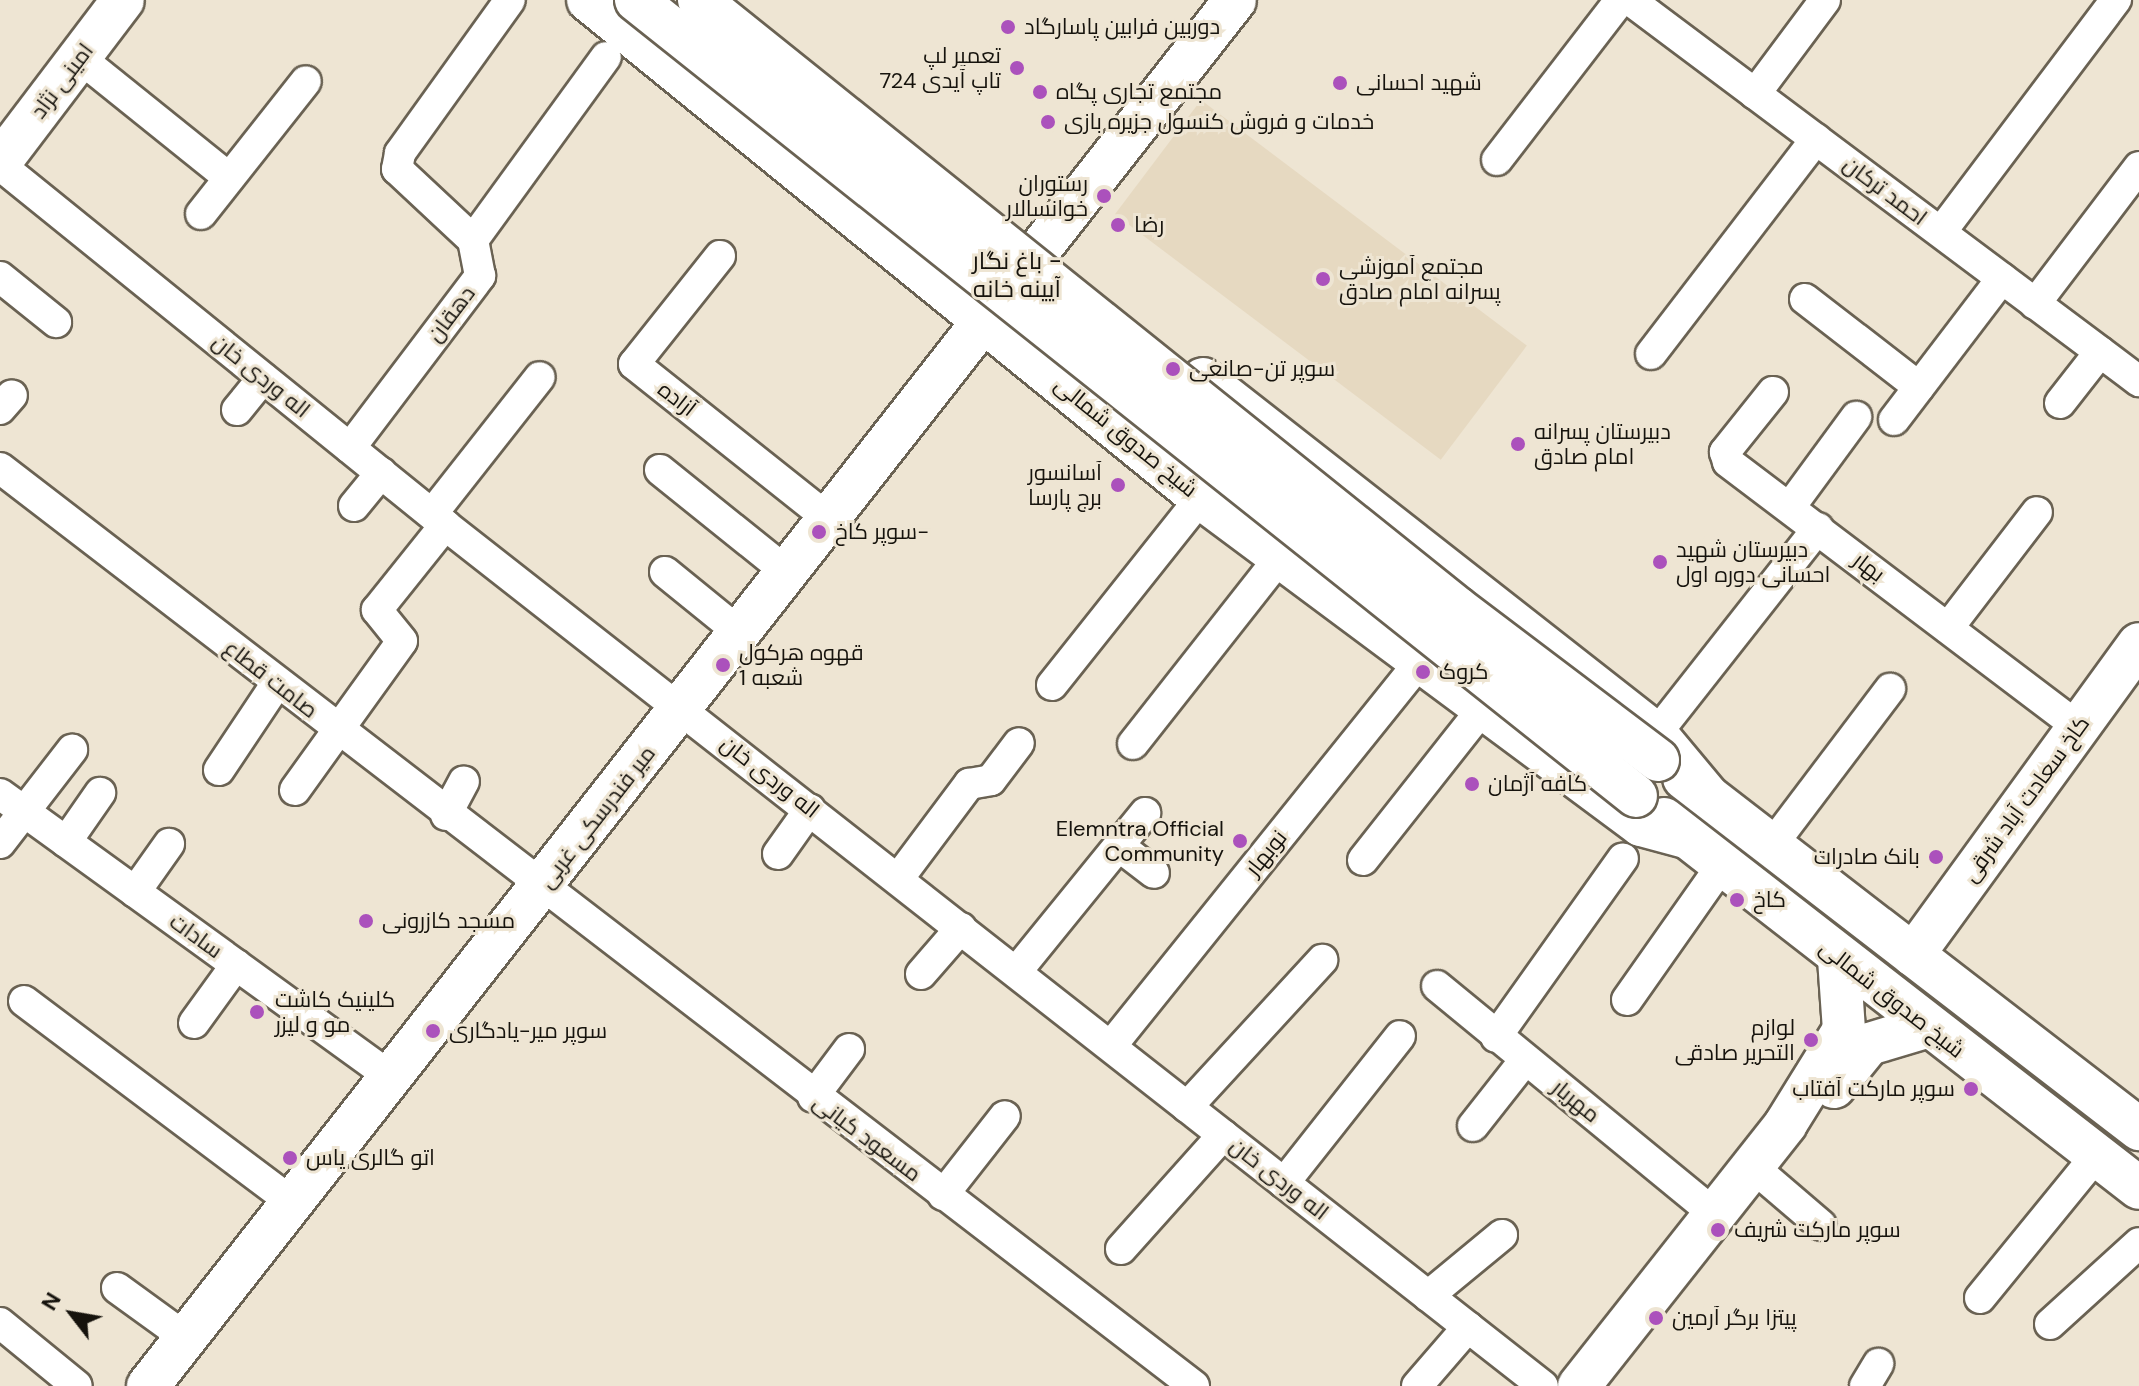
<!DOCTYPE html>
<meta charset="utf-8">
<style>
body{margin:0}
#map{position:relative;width:2139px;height:1386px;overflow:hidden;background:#eee5d3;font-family:"DM Sans",Cairo,sans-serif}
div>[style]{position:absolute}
.built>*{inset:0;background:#e6d9c1;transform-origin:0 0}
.roads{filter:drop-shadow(2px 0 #6a6253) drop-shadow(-2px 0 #6a6253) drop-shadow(0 2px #6a6253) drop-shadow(0 -2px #6a6253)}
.street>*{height:30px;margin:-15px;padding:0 15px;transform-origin:15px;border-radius:15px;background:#fff}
.secondary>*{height:42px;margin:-21px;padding:0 21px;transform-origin:21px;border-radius:21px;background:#fff}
.bridges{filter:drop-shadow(2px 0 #6a6253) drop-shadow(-2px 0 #6a6253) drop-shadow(0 2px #6a6253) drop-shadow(0 -2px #6a6253)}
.secondary-bridge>*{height:42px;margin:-21px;padding:0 21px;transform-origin:21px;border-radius:21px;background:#fff}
.dots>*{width:22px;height:22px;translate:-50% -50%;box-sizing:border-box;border:4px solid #eee5d3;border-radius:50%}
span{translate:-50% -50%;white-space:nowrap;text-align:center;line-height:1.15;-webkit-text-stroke:6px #eee5d3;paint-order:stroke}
.poi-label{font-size:22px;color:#16130d}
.left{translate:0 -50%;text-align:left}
.right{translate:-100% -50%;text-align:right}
.street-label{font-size:22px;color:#16130d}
.neighbourhood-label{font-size:24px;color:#16130d}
.north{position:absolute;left:32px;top:1274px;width:80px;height:80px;-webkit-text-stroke:6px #eee5d3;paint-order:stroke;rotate:301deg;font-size:22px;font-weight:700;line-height:32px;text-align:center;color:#16130d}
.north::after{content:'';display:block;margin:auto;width:28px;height:36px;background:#16130d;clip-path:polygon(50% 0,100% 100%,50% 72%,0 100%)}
</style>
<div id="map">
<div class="built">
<div style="left:1201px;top:100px;width:408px;height:143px;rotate:37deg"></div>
</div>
<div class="roads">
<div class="street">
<div style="left:1630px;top:0;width:636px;rotate:36.82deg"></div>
<div style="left:80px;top:58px;width:191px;rotate:38.8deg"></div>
<div style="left:1755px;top:94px;width:117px;rotate:-53.3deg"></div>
<div style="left:1497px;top:160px;width:202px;rotate:-52.4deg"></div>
<div style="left:0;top:165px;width:572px;rotate:38.97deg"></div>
<div style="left:445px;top:525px;width:1395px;rotate:38.1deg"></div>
<div style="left:201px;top:214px;width:169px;rotate:-51.7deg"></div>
<div style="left:1941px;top:232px;width:291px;rotate:-53deg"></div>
<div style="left:473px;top:240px;width:104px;rotate:-136.9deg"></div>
<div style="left:397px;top:169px;width:16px;rotate:-79deg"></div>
<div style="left:400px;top:153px;width:188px;rotate:-54.3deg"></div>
<div style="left:720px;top:256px;width:138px;rotate:128.5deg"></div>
<div style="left:634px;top:364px;width:249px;rotate:38.5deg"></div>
<div style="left:0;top:277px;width:72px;rotate:38.8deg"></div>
<div style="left:1805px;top:299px;width:144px;rotate:37.7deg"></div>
<div style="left:2035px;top:304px;width:172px;rotate:-52.8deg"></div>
<div style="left:1651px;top:354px;width:271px;rotate:-52.5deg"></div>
<div style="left:1773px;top:392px;width:77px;rotate:128.7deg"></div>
<div style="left:1725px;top:452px;width:10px;rotate:73deg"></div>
<div style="left:1728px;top:462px;width:440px;rotate:37.1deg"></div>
<div style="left:2060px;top:403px;width:65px;rotate:-51.9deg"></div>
<div style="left:0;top:409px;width:18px;rotate:-49deg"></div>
<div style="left:237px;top:410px;width:41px;rotate:-50.9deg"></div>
<div style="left:1894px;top:420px;width:178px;rotate:-52.7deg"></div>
<div style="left:350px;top:448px;width:216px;rotate:-52.9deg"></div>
<div style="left:480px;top:276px;width:37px;rotate:-101deg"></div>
<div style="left:473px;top:240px;width:226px;rotate:-54deg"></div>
<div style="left:0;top:468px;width:1506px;rotate:37.55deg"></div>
<div style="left:660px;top:470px;width:164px;rotate:38.8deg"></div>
<div style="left:354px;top:506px;width:43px;rotate:-50.7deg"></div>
<div style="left:1790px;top:507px;width:112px;rotate:-53.7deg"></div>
<div style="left:432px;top:514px;width:174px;rotate:-51.8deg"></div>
<div style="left:665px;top:572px;width:97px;rotate:39.1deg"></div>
<div style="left:1948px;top:628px;width:146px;rotate:-52.5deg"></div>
<div style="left:1052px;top:685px;width:239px;rotate:-51.5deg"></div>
<div style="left:1656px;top:734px;width:262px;rotate:-51.8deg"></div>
<div style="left:1133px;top:744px;width:239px;rotate:-51.8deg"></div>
<div style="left:219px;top:770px;width:105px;rotate:-56.3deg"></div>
<div style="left:295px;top:790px;width:183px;rotate:-54.3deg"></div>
<div style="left:402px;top:641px;width:40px;rotate:-129deg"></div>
<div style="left:377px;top:610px;width:109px;rotate:-51.3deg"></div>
<div style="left:0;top:794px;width:484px;rotate:35.9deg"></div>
<div style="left:446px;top:815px;width:38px;rotate:-62deg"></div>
<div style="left:66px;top:842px;width:60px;rotate:-55.2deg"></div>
<div style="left:0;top:843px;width:118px;rotate:-52.3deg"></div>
<div style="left:1772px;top:845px;width:196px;rotate:-52.9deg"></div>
<div style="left:1119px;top:846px;width:44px;rotate:37.6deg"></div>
<div style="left:778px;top:854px;width:55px;rotate:-54.6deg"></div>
<div style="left:1363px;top:860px;width:195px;rotate:-51.7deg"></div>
<div style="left:898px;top:879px;width:119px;rotate:-53.2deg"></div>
<div style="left:969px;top:784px;width:22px;rotate:-10deg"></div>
<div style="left:991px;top:780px;width:46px;rotate:-52.9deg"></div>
<div style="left:135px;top:892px;width:59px;rotate:-54.7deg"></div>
<div style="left:1016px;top:972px;width:205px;rotate:-50.9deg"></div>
<div style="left:921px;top:974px;width:61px;rotate:-49deg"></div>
<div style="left:1437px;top:986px;width:361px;rotate:39.4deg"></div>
<div style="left:1627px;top:1000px;width:165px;rotate:-54.9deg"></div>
<div style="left:24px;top:1001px;width:336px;rotate:36.9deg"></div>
<div style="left:194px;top:1023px;width:72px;rotate:-54.1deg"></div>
<div style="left:1496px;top:1037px;width:219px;rotate:-54.6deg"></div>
<div style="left:1111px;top:1046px;width:495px;rotate:-51.2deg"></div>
<div style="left:813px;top:1097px;width:60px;rotate:-53.1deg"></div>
<div style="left:1187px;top:1107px;width:200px;rotate:-47.4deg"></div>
<div style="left:1473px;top:1126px;width:84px;rotate:-51.8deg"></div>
<div style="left:1753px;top:1167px;width:89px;rotate:40.5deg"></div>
<div style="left:1284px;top:1183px;width:187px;rotate:-51.7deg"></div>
<div style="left:943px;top:1195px;width:100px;rotate:-51.9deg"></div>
<div style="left:1121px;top:1249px;width:153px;rotate:-48.2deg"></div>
<div style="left:117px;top:1288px;width:85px;rotate:35.9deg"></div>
<div style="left:1428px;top:1296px;width:96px;rotate:-39.5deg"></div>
<div style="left:1980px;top:1298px;width:182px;rotate:-50.8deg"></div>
<div style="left:0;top:1323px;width:99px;rotate:39.3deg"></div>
<div style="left:2050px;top:1324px;width:120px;rotate:-42.3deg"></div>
<div style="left:1417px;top:1386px;width:78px;rotate:-49.2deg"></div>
<div style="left:1865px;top:1386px;width:26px;rotate:-59deg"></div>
</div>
<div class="secondary">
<div style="left:588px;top:0;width:790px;rotate:39.09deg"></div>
<div style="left:1201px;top:498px;width:548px;rotate:36.62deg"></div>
<div style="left:1641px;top:825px;width:47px;rotate:14.9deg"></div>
<div style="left:0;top:162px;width:203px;rotate:-52.8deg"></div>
<div style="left:1203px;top:379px;width:576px;rotate:38.08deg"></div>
<div style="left:1656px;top:734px;width:80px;rotate:50.1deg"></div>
<div style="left:1684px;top:778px;width:575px;rotate:37.65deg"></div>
<div style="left:1664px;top:819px;width:601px;rotate:37.84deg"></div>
<div style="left:1913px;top:955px;width:384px;rotate:-54deg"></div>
<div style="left:1834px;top:1087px;width:55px;rotate:-50.9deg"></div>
<div style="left:1869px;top:1044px;width:59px;rotate:-16.6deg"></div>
<div style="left:148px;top:1386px;width:1761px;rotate:-51.89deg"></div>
<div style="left:1579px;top:1386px;width:333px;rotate:-51.7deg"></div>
<div style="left:1785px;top:1125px;width:112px;rotate:-58.2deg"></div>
<div style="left:1844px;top:1030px;width:72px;rotate:-94deg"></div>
</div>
</div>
<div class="bridges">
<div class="secondary-bridge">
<div style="left:636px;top:0;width:1278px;rotate:38.52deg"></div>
<div style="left:699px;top:0;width:972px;rotate:38.73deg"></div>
<div style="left:1457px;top:608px;width:252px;rotate:37.1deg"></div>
</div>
</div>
<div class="dots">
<div style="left:1008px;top:27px;background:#ab51bc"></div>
<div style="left:1017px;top:68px;background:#ab51bc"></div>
<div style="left:1340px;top:83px;background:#ab51bc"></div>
<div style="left:1040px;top:92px;background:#ab51bc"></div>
<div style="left:1048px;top:122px;background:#ab51bc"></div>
<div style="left:1104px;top:196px;background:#ab51bc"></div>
<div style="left:1118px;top:225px;background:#ab51bc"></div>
<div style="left:1323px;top:279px;background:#ab51bc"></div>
<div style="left:1173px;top:369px;background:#ab51bc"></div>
<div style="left:1518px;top:444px;background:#ab51bc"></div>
<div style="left:1118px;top:485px;background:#ab51bc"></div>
<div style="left:819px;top:532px;background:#ab51bc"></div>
<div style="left:1660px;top:562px;background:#ab51bc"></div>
<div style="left:723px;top:665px;background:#ab51bc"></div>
<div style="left:1423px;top:672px;background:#ab51bc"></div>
<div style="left:1472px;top:784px;background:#ab51bc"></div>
<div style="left:1240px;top:841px;background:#ab51bc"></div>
<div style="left:1936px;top:857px;background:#ab51bc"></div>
<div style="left:1737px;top:900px;background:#ab51bc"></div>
<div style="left:366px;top:921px;background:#ab51bc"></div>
<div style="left:257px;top:1012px;background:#ab51bc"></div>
<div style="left:433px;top:1031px;background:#ab51bc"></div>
<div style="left:1811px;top:1040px;background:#ab51bc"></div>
<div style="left:1971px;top:1089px;background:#ab51bc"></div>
<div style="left:290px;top:1158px;background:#ab51bc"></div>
<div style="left:1718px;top:1230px;background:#ab51bc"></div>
<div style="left:1656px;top:1318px;background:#ab51bc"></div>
</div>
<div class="poi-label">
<span class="left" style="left:1024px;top:27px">دوربین فرابین پاسارگاد</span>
<span class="right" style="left:1001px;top:68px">تعمیر لپ<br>تاپ آیدی 724</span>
<span class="left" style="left:1356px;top:83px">شهید احسانی</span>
<span class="left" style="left:1056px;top:92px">مجتمع تجاری پگاه</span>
<span class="left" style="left:1064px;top:122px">خدمات و فروش کنسول جزیره بازی</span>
<span class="right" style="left:1088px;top:196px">رستوران<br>خوانسالار</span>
<span class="left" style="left:1134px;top:225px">رضا</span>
<span class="left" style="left:1339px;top:279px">مجتمع آموزشی<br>پسرانه امام صادق</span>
<span class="left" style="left:1189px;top:369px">سوپر تن-صانعی</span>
<span class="left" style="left:1534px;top:444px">دبیرستان پسرانه<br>امام صادق</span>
<span class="right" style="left:1102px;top:485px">آسانسور<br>برج پارسا</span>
<span class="left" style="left:835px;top:532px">سوپر کاخ-</span>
<span class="left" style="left:1676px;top:562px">دبیرستان شهید<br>احسانى دوره اول</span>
<span class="left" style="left:739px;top:665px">قهوه هرکول<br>شعبه 1</span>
<span class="left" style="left:1439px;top:672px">کروک</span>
<span class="left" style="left:1488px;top:784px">کافه آژمان</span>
<span class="right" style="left:1224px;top:841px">Elemntra Official<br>Community</span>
<span class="right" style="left:1920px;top:857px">بانک صادرات</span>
<span class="left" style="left:1753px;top:900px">کاخ</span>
<span class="left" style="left:382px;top:921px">مسجد کازرونی</span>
<span class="left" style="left:275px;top:1012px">کلینیک کاشت<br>مو و لیزر</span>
<span class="right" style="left:1795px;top:1040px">لوازم<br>التحریر صادقی</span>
<span class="left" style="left:449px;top:1031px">سوپر میر-یادگاری</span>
<span class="right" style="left:1955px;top:1089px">سوپر مارکت آفتاب</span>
<span class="left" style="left:306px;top:1158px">اتو گالری یاس</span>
<span class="left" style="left:1734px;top:1230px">سوپر مارکت شریف</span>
<span class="left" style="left:1672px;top:1318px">پيتزا برگر آرمين</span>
</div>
<div class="street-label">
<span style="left:62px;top:81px;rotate:-53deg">امینی نژاد</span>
<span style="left:1885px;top:191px;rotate:37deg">احمد ترکان</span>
<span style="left:451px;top:314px;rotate:-53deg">دهقان</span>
<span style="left:261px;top:376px;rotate:39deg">اله وردی خان</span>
<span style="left:677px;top:399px;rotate:38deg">آزاده</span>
<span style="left:1126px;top:437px;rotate:39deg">شیخ صدوق شمالی</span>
<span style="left:1869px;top:567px;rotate:37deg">بهار</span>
<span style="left:271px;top:679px;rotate:38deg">صامت قطاع</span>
<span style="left:770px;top:777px;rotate:38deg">اله وردی خان</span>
<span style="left:2026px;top:799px;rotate:-54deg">کاخ سعادت آباد شرقی</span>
<span style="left:597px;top:817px;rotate:-52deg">میر فندرسکی غربی</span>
<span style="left:1266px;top:853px;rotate:-51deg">نوبهار</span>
<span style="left:196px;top:936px;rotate:36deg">سادات</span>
<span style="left:1892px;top:999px;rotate:38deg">شیخ صدوق شمالی</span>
<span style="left:1576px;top:1101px;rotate:39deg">مهریار</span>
<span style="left:867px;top:1138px;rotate:37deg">مسعود کیانی</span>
<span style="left:1279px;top:1179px;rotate:38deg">اله وردی خان</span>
</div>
<div class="neighbourhood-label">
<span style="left:1017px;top:275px">باغ نگار -<br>آیینه خانه</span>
</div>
<div class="north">N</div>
</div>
